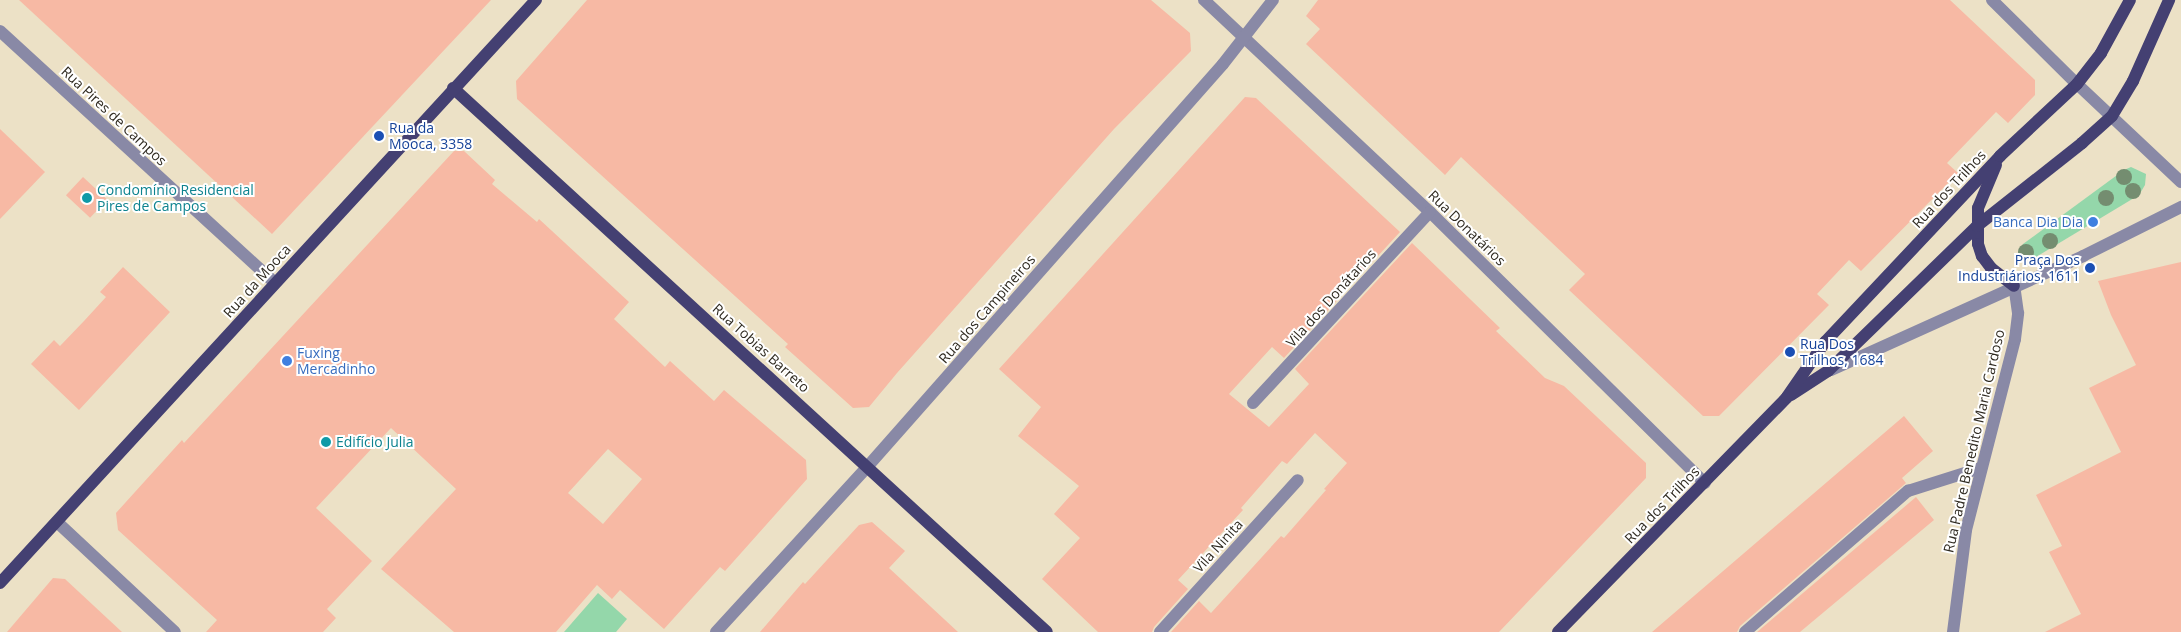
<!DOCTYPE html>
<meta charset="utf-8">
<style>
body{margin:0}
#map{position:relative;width:2181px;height:632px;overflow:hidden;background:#ece1c6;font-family:"Open Sans",sans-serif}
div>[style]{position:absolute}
.green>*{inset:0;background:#94d7aa}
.building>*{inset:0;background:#f7b9a4;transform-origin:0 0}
.minor>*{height:12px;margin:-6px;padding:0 6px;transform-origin:6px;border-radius:6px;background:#8989a6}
.major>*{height:12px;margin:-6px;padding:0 6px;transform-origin:6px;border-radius:6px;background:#444072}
.trees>*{width:16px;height:16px;margin:-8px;border-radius:50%;background:#748d70}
.dots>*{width:14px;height:14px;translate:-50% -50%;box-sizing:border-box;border:2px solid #fff;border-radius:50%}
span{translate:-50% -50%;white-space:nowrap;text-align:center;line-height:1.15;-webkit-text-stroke:4px #fff;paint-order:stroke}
.street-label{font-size:14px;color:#2f2a20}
.transit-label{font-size:14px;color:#164399}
.left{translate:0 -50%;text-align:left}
.right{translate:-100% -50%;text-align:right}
.culture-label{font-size:14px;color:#0d838f}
.shop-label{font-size:14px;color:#366cbe}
</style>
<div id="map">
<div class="green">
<div style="clip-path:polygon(2131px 167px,2146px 174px,2145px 185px,2139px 195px,2031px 260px,2021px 257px,2019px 253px,2023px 244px,2124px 170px)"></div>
<div style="clip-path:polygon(598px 593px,627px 619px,616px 632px,564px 632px)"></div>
</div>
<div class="building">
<div style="clip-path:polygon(19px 0,491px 0,272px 234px)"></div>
<div style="clip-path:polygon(587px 0,1151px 0,1190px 33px,1191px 51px,1114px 129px,897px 373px,869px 407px,853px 408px,785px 347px,788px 344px,517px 99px,516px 81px)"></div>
<div style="clip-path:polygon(1318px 0,1950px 0,2035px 80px,2035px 95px,2008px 123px,1996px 112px,1947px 163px,1958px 173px,1861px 271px,1849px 260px,1817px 294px,1829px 305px,1719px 416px,1703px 416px,1569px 290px,1585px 274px,1461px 157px,1445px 175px,1306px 44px,1320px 29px,1306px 16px)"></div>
<div style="clip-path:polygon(1245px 97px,1256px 98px,1400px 232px,1284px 358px,1272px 347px,1229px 394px,1269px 427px,1309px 384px,1295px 369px,1412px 243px,1500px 328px,1496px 331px,1545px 378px,1564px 386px,1646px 463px,1646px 478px,1499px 632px,1171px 632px,1199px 601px,1211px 613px,1281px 536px,1284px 538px,1326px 490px,1324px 489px,1347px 463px,1315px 433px,1287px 464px,1282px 461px,1241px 508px,1243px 510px,1178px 580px,1188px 589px,1154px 627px,1152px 632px,1098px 632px,1042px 579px,1080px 538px,1054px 514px,1079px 486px,1018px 436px,1041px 407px,999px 369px)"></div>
<div style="clip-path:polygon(0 129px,45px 172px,0 219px)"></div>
<div style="clip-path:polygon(evenodd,454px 151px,464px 151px,495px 180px,492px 184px,537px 222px,539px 219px,629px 302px,614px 319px,665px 367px,670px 361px,714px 401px,724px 390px,806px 460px,807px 479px,725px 571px,720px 567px,664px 629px,620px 590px,612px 599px,597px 585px,556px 632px,454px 632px,381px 569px,456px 489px,391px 428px,316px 508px,372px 561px,327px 609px,336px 618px,323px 632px,206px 632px,217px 620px,118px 530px,116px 513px,182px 440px,184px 443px,454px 151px,608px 449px,642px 479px,603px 524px,568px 493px,608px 449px)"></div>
<div style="left:83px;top:177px;width:33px;height:25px;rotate:43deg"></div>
<div style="clip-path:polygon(2181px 262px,2181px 632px,2045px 632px,2081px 614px,2049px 552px,2062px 546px,2036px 495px,2121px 452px,2089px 388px,2136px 365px,2111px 315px,2098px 281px)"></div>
<div style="clip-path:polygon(123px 267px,170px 312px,79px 410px,31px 364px,54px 340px,60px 346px,84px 321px,106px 297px,100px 292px)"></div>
<div style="clip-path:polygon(1904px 416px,1933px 451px,1902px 478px,1906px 483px,1740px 626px,1737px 632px,1652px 632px)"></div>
<div style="clip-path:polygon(1916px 497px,1934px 520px,1800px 632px,1757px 632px)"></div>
<div style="clip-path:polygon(872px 522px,905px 551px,889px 568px,958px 632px,760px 632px,803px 582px,805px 584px,859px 525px)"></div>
<div style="clip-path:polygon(53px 578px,65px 579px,122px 632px,7px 632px)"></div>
</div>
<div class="minor">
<div style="left:1204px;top:0;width:310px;rotate:43.2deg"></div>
<div style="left:1430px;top:212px;width:386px;rotate:44.6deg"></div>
<div style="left:1992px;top:0;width:120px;rotate:44.7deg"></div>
<div style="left:2077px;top:84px;width:143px;rotate:43.3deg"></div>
<div style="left:0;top:31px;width:373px;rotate:42.5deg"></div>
<div style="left:1831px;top:370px;width:277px;rotate:-24.3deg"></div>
<div style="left:2083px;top:256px;width:110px;rotate:-26.6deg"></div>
<div style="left:1253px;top:403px;width:260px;rotate:-47.2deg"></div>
<div style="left:57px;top:522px;width:161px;rotate:43deg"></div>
<div style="left:716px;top:632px;width:225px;rotate:-47.5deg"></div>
<div style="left:868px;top:466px;width:536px;rotate:-48.55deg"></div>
<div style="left:1223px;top:64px;width:81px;rotate:-52deg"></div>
<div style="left:1160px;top:632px;width:205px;rotate:-47.8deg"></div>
<div style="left:1745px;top:632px;width:216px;rotate:-40.9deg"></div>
<div style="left:1908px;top:491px;width:77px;rotate:-17.5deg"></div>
<div style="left:1953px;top:632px;width:103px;rotate:-82.7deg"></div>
<div style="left:1966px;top:530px;width:197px;rotate:-75.6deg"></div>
<div style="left:2015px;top:339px;width:26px;rotate:-83deg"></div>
<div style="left:2018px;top:313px;width:27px;rotate:-98deg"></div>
</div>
<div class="major">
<div style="left:453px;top:88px;width:805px;rotate:42.48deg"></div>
<div style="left:1996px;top:165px;width:47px;rotate:112.7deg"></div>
<div style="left:1978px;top:208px;width:36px;rotate:90deg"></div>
<div style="left:1978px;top:244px;width:13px;rotate:72deg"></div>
<div style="left:1982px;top:256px;width:15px;rotate:53deg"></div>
<div style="left:1991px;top:268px;width:29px;rotate:38deg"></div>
<div style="left:1791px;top:395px;width:44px;rotate:-33deg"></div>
<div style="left:1828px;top:371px;width:208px;rotate:-44.2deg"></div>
<div style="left:1977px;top:226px;width:134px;rotate:-38.3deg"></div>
<div style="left:2082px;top:143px;width:40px;rotate:-42deg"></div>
<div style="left:2112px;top:116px;width:41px;rotate:-59deg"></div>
<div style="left:2133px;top:81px;width:89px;rotate:-66deg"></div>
<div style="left:0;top:583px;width:792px;rotate:-47.41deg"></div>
<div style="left:1558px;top:632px;width:328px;rotate:-45.7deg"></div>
<div style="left:1787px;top:397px;width:67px;rotate:-55.4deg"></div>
<div style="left:1825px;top:342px;width:255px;rotate:-46.7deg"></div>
<div style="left:2000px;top:156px;width:105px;rotate:-43.1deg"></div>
<div style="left:2077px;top:84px;width:39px;rotate:-52deg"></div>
<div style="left:2101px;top:53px;width:60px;rotate:-61.3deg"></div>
</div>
<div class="trees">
<div style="left:2124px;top:177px"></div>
<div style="left:2133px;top:191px"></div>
<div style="left:2106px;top:198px"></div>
<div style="left:2050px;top:241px"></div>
<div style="left:2026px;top:252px"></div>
</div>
<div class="dots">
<div style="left:379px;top:136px;background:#1a4fb4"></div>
<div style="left:87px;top:198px;background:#0f9aa8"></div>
<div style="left:2093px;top:222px;background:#3f7fe0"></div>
<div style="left:2090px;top:268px;background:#1a4fb4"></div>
<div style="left:1790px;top:352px;background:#1a4fb4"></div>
<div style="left:287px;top:361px;background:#3f7fe0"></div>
<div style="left:326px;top:442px;background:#0f9aa8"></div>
</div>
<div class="street-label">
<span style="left:114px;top:116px;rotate:43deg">Rua Pires de Campos</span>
<span style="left:1949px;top:189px;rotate:-47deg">Rua dos Trilhos</span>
<span style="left:1467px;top:228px;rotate:44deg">Rua Donatários</span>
<span style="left:257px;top:281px;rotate:-48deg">Rua da Mooca</span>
<span style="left:1331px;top:298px;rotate:-48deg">Vila dos Donátarios</span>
<span style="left:987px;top:309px;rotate:-49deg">Rua dos Campineiros</span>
<span style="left:761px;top:348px;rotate:42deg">Rua Tobias Barreto</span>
<span style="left:1974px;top:441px;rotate:-77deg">Rua Padre Benedito Maria Cardoso</span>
<span style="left:1662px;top:505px;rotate:-46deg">Rua dos Trilhos</span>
<span style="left:1218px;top:546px;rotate:-48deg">Vila Ninita</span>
</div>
<div class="transit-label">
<span class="left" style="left:389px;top:136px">Rua da<br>Mooca, 3358</span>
<span class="right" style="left:2080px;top:268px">Praça Dos<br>Industriários, 1611</span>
<span class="left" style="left:1800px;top:352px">Rua Dos<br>Trilhos, 1684</span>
</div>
<div class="culture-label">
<span class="left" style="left:97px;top:198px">Condomínio Residencial<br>Pires de Campos</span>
<span class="left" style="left:336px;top:442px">Edifício Julia</span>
</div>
<div class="shop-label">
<span class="right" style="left:2083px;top:222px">Banca Dia Dia</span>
<span class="left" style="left:297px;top:361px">Fuxing<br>Mercadinho</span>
</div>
</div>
